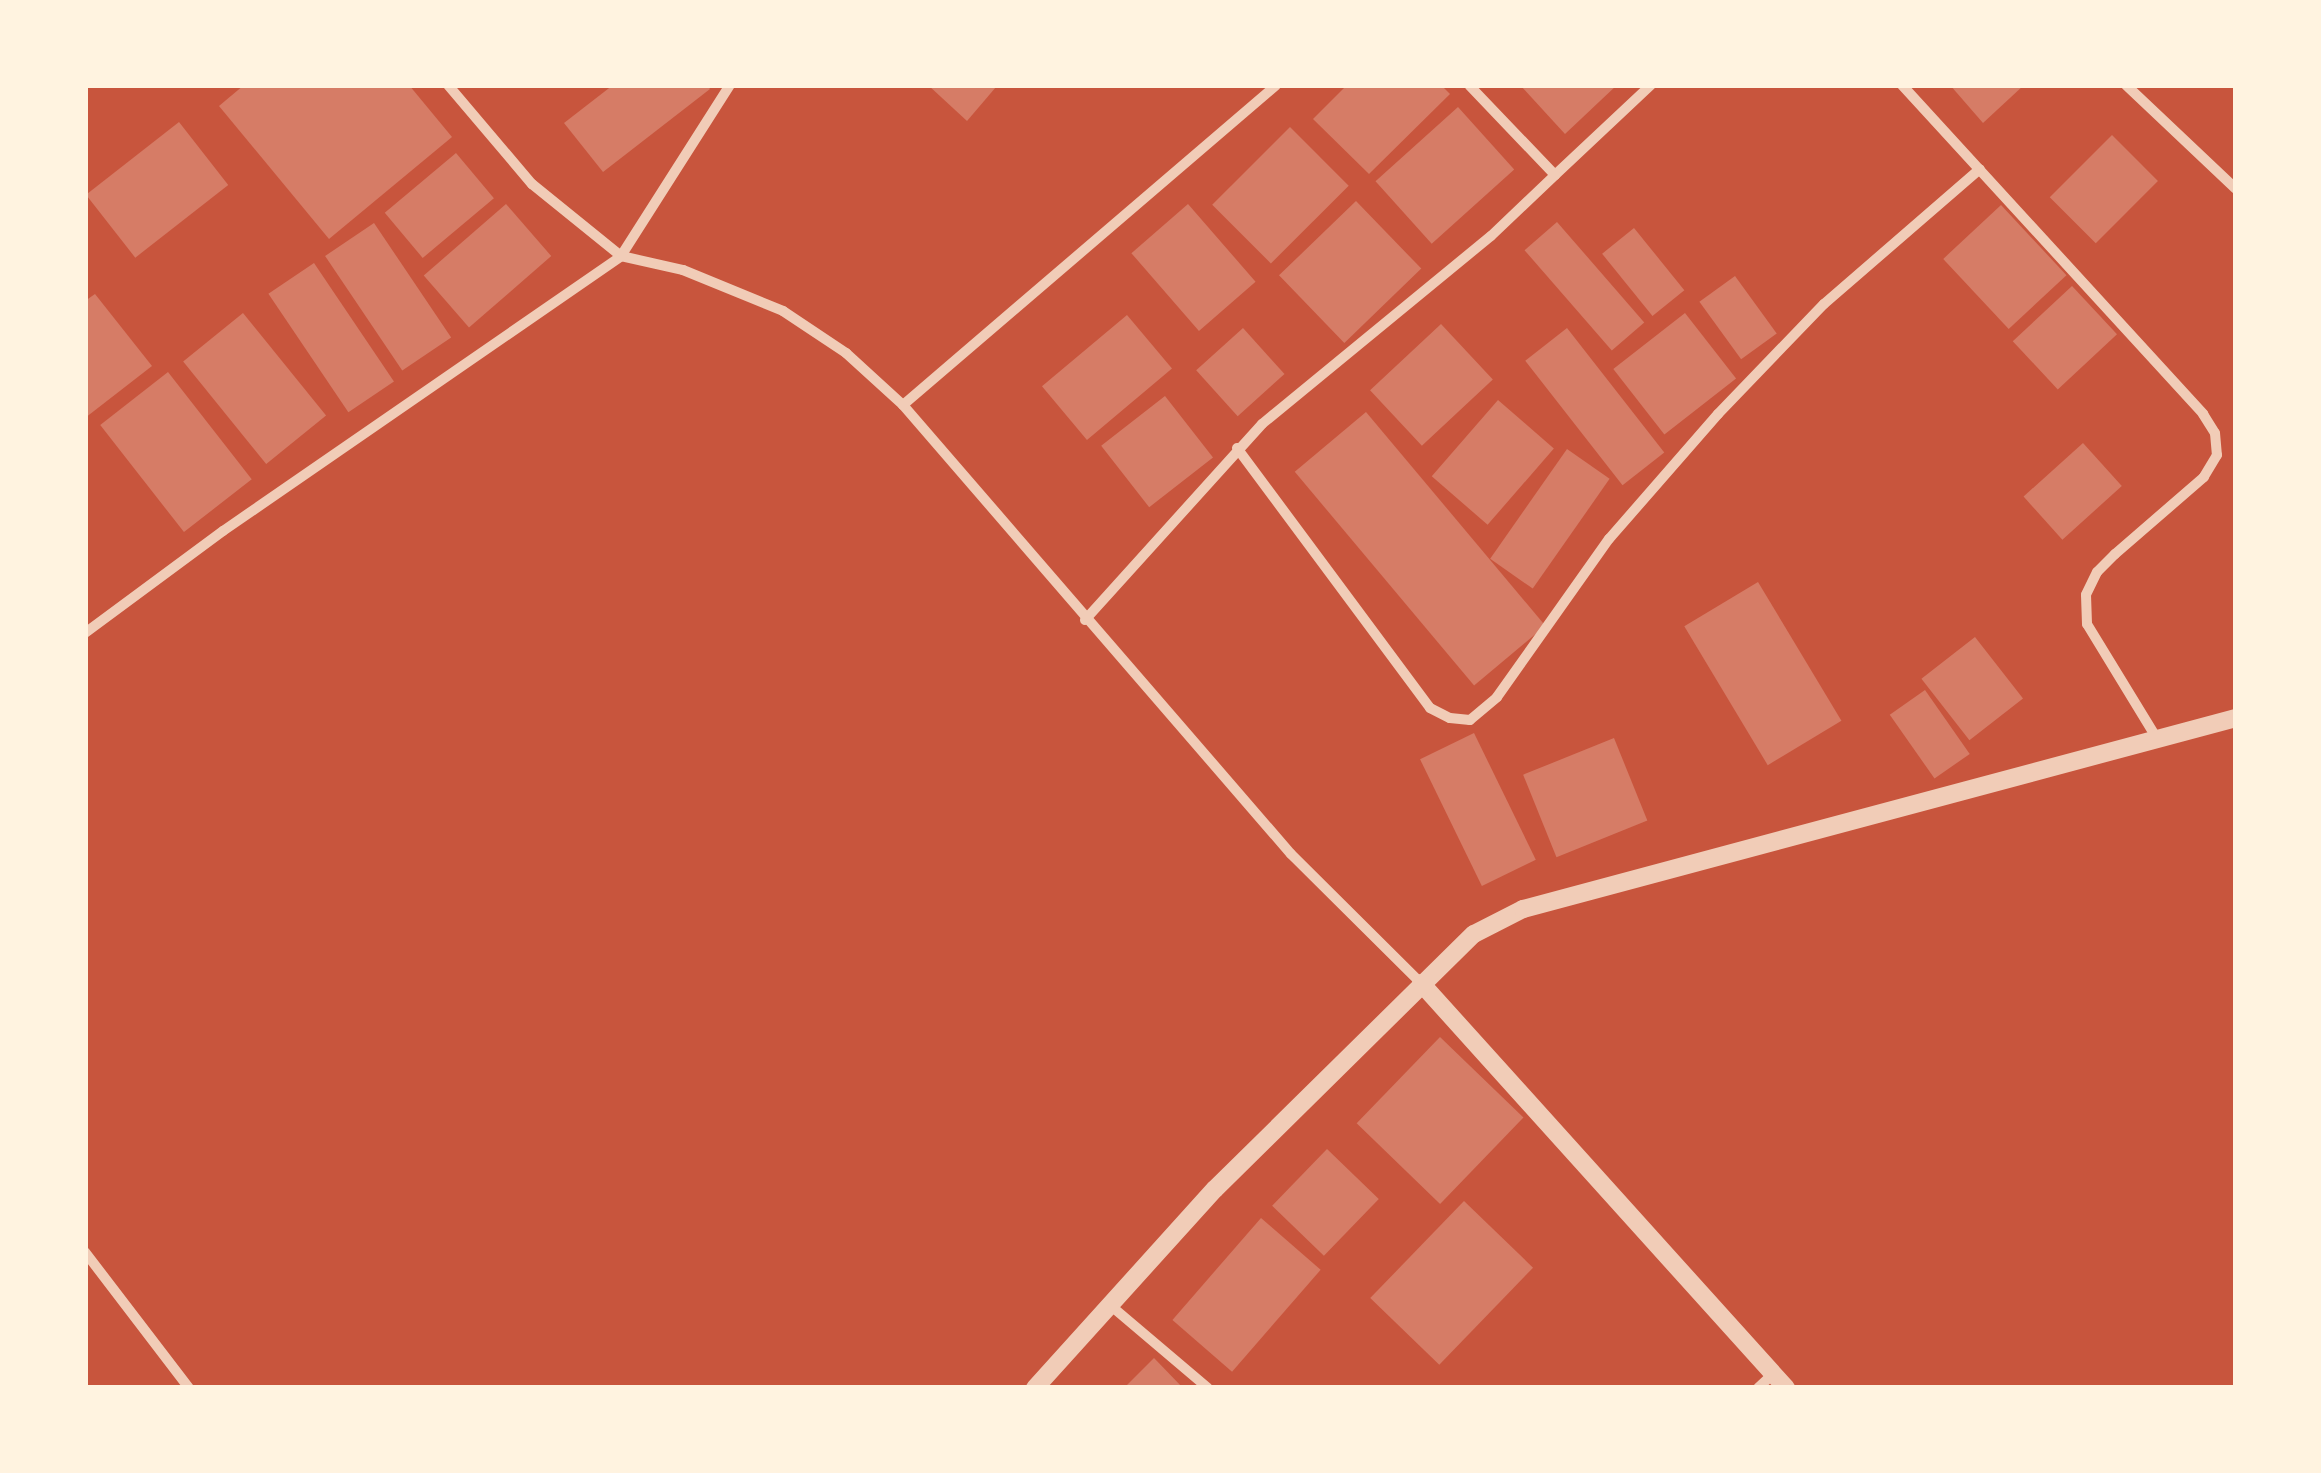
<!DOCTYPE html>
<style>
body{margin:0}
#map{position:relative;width:2321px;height:1473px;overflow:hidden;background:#c8553d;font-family:"Open Sans",sans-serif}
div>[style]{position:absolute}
.building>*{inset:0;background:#d67c66;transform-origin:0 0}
.minor>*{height:10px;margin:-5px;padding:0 5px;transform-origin:5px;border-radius:5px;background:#f1ccb7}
.tertiary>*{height:18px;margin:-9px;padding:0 9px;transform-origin:9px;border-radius:9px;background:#f1ccb7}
span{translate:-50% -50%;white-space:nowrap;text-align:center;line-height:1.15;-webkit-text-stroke:9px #fff3e0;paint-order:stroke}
.frame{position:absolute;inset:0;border:88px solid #fff3e0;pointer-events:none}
</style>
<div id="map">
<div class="building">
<div style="clip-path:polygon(244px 85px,409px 85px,452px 137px,329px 239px,219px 106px)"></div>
<div style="clip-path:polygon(613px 85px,707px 85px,710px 89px,603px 172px,564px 123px)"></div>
<div style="clip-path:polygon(928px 85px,995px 85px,996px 87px,967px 121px)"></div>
<div style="clip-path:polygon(1347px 85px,1441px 85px,1450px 94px,1369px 174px,1313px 119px)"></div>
<div style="clip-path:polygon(1520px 85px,1617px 85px,1565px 134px)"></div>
<div style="clip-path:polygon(1950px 85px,2024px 85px,1983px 123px)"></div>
<div style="left:1458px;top:107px;width:84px;height:111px;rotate:48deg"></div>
<div style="left:179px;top:122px;width:80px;height:118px;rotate:52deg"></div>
<div style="left:1290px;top:127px;width:83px;height:110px;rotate:45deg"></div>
<div style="left:2112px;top:135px;width:65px;height:88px;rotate:45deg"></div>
<div style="left:456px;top:153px;width:59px;height:93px;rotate:50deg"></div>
<div style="left:1356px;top:201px;width:94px;height:107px;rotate:46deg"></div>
<div style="left:506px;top:204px;width:69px;height:109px;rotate:49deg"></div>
<div style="left:1188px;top:204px;width:103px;height:75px;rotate:49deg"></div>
<div style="left:2001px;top:205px;width:96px;height:79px;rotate:47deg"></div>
<div style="left:1557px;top:222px;width:133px;height:43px;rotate:49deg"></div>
<div style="left:374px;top:223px;width:138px;height:59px;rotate:56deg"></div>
<div style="left:1634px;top:228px;width:80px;height:41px;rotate:51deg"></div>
<div style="left:314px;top:263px;width:143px;height:55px;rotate:56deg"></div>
<div style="left:1735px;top:276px;width:71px;height:44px;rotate:54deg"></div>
<div style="left:2072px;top:286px;width:66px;height:81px;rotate:47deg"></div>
<div style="clip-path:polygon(95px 294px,152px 366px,85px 418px,85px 301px)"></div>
<div style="left:243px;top:313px;width:132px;height:77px;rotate:51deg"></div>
<div style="left:1685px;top:313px;width:83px;height:91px;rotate:52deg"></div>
<div style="left:1127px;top:315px;width:70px;height:111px;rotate:50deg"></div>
<div style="left:1441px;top:324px;width:76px;height:97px;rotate:47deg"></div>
<div style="left:1243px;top:328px;width:62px;height:63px;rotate:48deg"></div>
<div style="left:1567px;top:328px;width:158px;height:53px;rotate:52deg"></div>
<div style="left:168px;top:372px;width:136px;height:86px;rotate:52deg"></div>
<div style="left:1165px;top:396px;width:78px;height:81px;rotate:52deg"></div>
<div style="left:1498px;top:400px;width:74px;height:101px;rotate:41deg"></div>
<div style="left:1366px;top:412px;width:279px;height:93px;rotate:50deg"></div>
<div style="left:2083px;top:443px;width:58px;height:80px;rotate:48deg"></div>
<div style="left:1567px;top:449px;width:52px;height:134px;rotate:35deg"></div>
<div style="left:1758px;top:582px;width:162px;height:86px;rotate:59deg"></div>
<div style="left:1975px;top:637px;width:78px;height:68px;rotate:52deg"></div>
<div style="left:1925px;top:690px;width:78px;height:43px;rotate:55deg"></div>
<div style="left:1474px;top:733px;width:141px;height:60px;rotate:64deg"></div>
<div style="left:1614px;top:738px;width:89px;height:98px;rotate:68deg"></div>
<div style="left:1440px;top:1037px;width:116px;height:120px;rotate:44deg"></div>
<div style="left:1327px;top:1149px;width:72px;height:79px;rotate:44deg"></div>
<div style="left:1464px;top:1201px;width:96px;height:135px;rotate:44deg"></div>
<div style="left:1261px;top:1218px;width:79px;height:135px;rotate:41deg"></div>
<div style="clip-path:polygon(1154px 1358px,1183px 1388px,1124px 1388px)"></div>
</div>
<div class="minor">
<div style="left:448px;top:85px;width:130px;rotate:49.7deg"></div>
<div style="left:532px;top:184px;width:114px;rotate:39deg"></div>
<div style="left:621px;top:256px;width:64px;rotate:12.7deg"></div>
<div style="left:683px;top:270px;width:108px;rotate:22.3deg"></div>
<div style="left:783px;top:311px;width:76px;rotate:33.7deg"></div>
<div style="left:846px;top:353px;width:77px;rotate:42.4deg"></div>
<div style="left:903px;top:405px;width:593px;rotate:49.17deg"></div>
<div style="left:1291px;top:854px;width:183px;rotate:44.8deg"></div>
<div style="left:1902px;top:85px;width:446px;rotate:47.5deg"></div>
<div style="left:2203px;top:414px;width:22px;rotate:58deg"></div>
<div style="left:2215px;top:433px;width:22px;rotate:85deg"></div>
<div style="left:2217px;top:455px;width:26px;rotate:121deg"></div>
<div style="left:2204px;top:477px;width:118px;rotate:139.1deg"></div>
<div style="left:2115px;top:554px;width:25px;rotate:135deg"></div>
<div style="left:2097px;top:572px;width:25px;rotate:116deg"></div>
<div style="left:2086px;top:595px;width:29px;rotate:88deg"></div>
<div style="left:2087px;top:624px;width:132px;rotate:58.6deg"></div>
<div style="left:2126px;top:85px;width:151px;rotate:43.4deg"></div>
<div style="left:1555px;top:175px;width:132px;rotate:-43.2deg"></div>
<div style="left:903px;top:405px;width:491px;rotate:-40.6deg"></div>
<div style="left:1237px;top:448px;width:324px;rotate:53.4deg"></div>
<div style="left:1430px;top:708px;width:22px;rotate:27deg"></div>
<div style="left:1450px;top:718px;width:20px;rotate:6deg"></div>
<div style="left:1470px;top:720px;width:35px;rotate:-40deg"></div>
<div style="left:1497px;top:697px;width:194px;rotate:-54.7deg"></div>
<div style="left:1609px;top:539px;width:166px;rotate:-48.9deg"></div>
<div style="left:1718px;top:414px;width:153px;rotate:-46.1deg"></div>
<div style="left:1824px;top:304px;width:206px;rotate:-40.9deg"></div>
<div style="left:1085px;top:620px;width:264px;rotate:-47.9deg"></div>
<div style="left:1262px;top:424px;width:296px;rotate:-39.4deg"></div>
<div style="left:1491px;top:236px;width:88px;rotate:-43.6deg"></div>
<div style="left:1555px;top:175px;width:124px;rotate:-133.7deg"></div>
<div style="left:85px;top:633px;width:172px;rotate:-36.5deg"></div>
<div style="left:223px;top:531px;width:484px;rotate:-34.6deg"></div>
<div style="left:621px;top:256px;width:203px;rotate:-57.5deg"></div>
<div style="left:85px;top:1252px;width:171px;rotate:52.6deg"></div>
<div style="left:1110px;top:1305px;width:128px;rotate:40.3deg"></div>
<div style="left:1758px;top:1388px;width:21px;rotate:-43deg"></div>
</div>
<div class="tertiary">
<div style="left:1421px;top:983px;width:545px;rotate:47.97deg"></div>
<div style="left:1035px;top:1388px;width:268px;rotate:-47.9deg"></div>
<div style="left:1215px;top:1189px;width:363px;rotate:-44.6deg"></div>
<div style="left:1474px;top:934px;width:55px;rotate:-27deg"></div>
<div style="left:1523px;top:909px;width:738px;rotate:-15deg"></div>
</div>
<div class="frame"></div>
</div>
